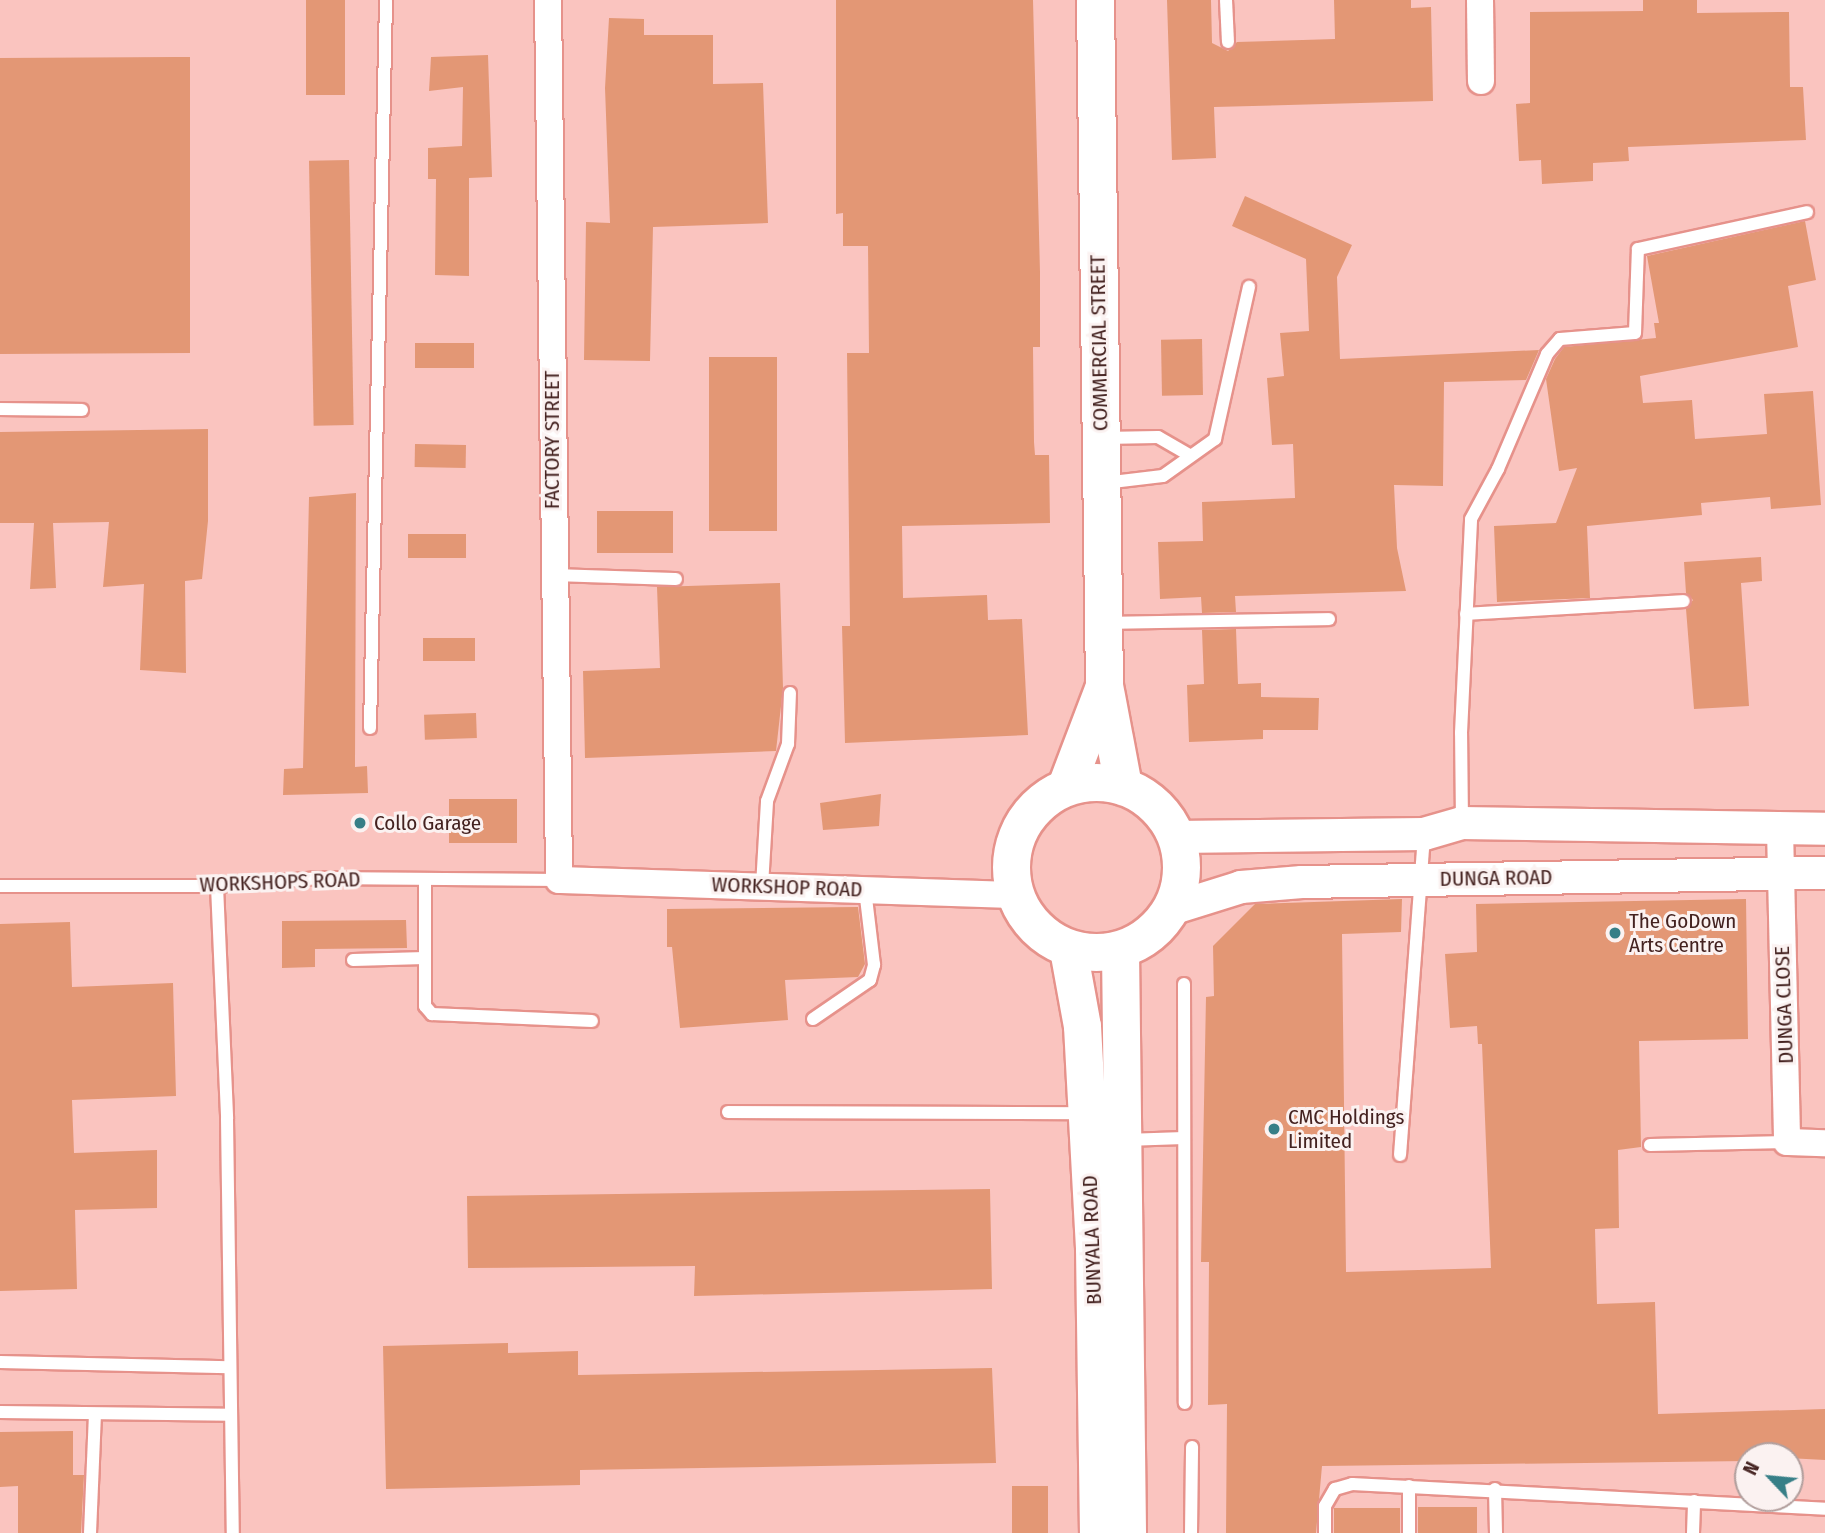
<!DOCTYPE html>
<style>
body{margin:0}
#map{position:relative;width:1825px;height:1533px;overflow:hidden;background:#fac4bf;font-family:"Fira Sans Condensed",sans-serif}
div>[style]{position:absolute}
.building>*{inset:0;background:#e39775;transform-origin:0 0}
.roads{filter:drop-shadow(2px 0 #e6928b) drop-shadow(-2px 0 #e6928b) drop-shadow(0 2px #e6928b) drop-shadow(0 -2px #e6928b)}
.service>*{height:12px;margin:-6px;padding:0 6px;transform-origin:6px;border-radius:6px;background:#fff}
.minor>*{height:26px;margin:-13px;padding:0 13px;transform-origin:13px;border-radius:13px;background:#fff}
.tertiary>*{height:32px;margin:-16px;padding:0 16px;transform-origin:16px;border-radius:16px;background:#fff}
.secondary>*{height:37px;margin:-18.5px;padding:0 18.5px;transform-origin:18.5px;border-radius:18.5px;background:#fff}
.secondary>.ring{margin:-18.5px;padding:0;box-sizing:content-box;background:none;border:37px solid #fff;border-radius:50%}
.dots>*{width:19px;height:19px;translate:-50% -50%;box-sizing:border-box;border:4px solid #fbf2f1;border-radius:50%}
span{translate:-50% -50%;white-space:nowrap;text-align:center;line-height:1.15;-webkit-text-stroke:6px #fbf2f1;paint-order:stroke}
.street-label{font-size:21px;color:#442220}
.poi-label{font-size:21px;color:#442220}
.left{translate:0 -50%;text-align:left}
.north{position:absolute;left:1734px;top:1442px;width:70px;height:70px;box-sizing:border-box;background:#fbf2f1;border:2px solid #b29f9d;border-radius:50%;rotate:296deg;font-size:19px;font-weight:700;line-height:28px;text-align:center;color:#442220}
.north::after{content:'';display:block;margin:auto;width:24px;height:32px;background:#377f87;clip-path:polygon(50% 0,100% 100%,50% 72%,0 100%)}
</style>
<div id="map">
<div class="building">
<div style="left:306px;top:0;width:39px;height:95px"></div>
<div style="clip-path:polygon(836px 0,1033px 0,1040px 272px,1040px 347px,1033px 347px,1034px 442px,1035px 455px,1049px 455px,1050px 523px,902px 526px,903px 598px,987px 595px,988px 620px,1022px 619px,1028px 735px,845px 743px,842px 626px,850px 626px,847px 353px,869px 353px,868px 246px,843px 246px,843px 213px,836px 214px)"></div>
<div style="clip-path:polygon(1167px 0,1211px 0,1212px 43px,1228px 51px,1237px 42px,1335px 39px,1334px 0,1411px 0,1411px 8px,1431px 7px,1433px 101px,1214px 107px,1216px 158px,1172px 160px)"></div>
<div style="clip-path:polygon(1643px 0,1697px 0,1697px 13px,1789px 12px,1790px 87px,1803px 87px,1806px 140px,1628px 147px,1629px 161px,1593px 163px,1593px 181px,1542px 184px,1541px 160px,1519px 161px,1516px 104px,1530px 103px,1530px 12px,1643px 11px)"></div>
<div style="clip-path:polygon(609px 18px,644px 19px,644px 35px,713px 35px,713px 84px,763px 83px,768px 223px,653px 227px,650px 361px,584px 360px,586px 222px,610px 223px,605px 88px)"></div>
<div style="clip-path:polygon(488px 55px,492px 177px,469px 178px,469px 276px,435px 275px,436px 179px,428px 179px,428px 148px,462px 146px,463px 87px,429px 91px,431px 57px)"></div>
<div style="clip-path:polygon(175px 57px,190px 57px,190px 353px,0 354px,0 58px)"></div>
<div style="left:349px;top:160px;width:265px;height:40px;rotate:89deg"></div>
<div style="clip-path:polygon(1245px 196px,1352px 245px,1337px 277px,1340px 359px,1539px 350px,1526px 380px,1444px 382px,1443px 486px,1394px 485px,1397px 548px,1406px 591px,1235px 596px,1236px 612px,1202px 613px,1201px 597px,1160px 599px,1158px 542px,1203px 541px,1202px 502px,1295px 498px,1293px 444px,1272px 445px,1267px 378px,1284px 376px,1280px 333px,1309px 331px,1306px 259px,1232px 226px)"></div>
<div style="clip-path:polygon(1805px 221px,1816px 280px,1788px 286px,1798px 347px,1640px 376px,1643px 403px,1692px 400px,1695px 439px,1767px 434px,1764px 394px,1813px 391px,1821px 505px,1771px 509px,1770px 497px,1701px 503px,1702px 515px,1587px 526px,1590px 598px,1497px 602px,1494px 526px,1556px 523px,1577px 468px,1559px 471px,1546px 379px,1555px 359px,1564px 347px,1656px 338px,1654px 323px,1659px 323px,1647px 256px)"></div>
<div style="left:1202px;top:339px;width:56px;height:41px;rotate:89deg"></div>
<div style="left:474px;top:343px;width:25px;height:59px;rotate:90deg"></div>
<div style="left:709px;top:357px;width:68px;height:174px"></div>
<div style="clip-path:polygon(208px 429px,208px 521px,202px 579px,185px 581px,186px 673px,140px 670px,144px 584px,103px 587px,109px 522px,53px 523px,56px 588px,30px 589px,34px 523px,0 523px,0 432px)"></div>
<div style="left:415px;top:444px;width:51px;height:23px;rotate:1deg"></div>
<div style="clip-path:polygon(356px 493px,355px 767px,367px 766px,368px 793px,283px 795px,284px 769px,303px 768px,309px 497px)"></div>
<div style="left:597px;top:511px;width:76px;height:42px"></div>
<div style="left:408px;top:534px;width:58px;height:24px"></div>
<div style="clip-path:polygon(1761px 557px,1762px 581px,1741px 583px,1749px 706px,1694px 709px,1686px 609px,1693px 600px,1686px 593px,1684px 562px)"></div>
<div style="clip-path:polygon(780px 583px,783px 688px,776px 751px,585px 758px,583px 671px,660px 668px,657px 587px)"></div>
<div style="clip-path:polygon(1236px 629px,1238px 684px,1261px 683px,1261px 697px,1319px 698px,1318px 730px,1263px 730px,1263px 739px,1189px 742px,1187px 685px,1204px 684px,1202px 630px)"></div>
<div style="left:475px;top:638px;width:23px;height:52px;rotate:90deg"></div>
<div style="left:476px;top:713px;width:25px;height:52px;rotate:88deg"></div>
<div style="clip-path:polygon(881px 794px,879px 826px,823px 830px,820px 803px)"></div>
<div style="left:449px;top:799px;width:68px;height:44px"></div>
<div style="clip-path:polygon(1402px 899px,1401px 932px,1342px 934px,1346px 1272px,1491px 1268px,1482px 1044px,1478px 1044px,1477px 1026px,1450px 1028px,1445px 954px,1477px 952px,1476px 904px,1746px 899px,1748px 1039px,1639px 1041px,1641px 1147px,1618px 1150px,1619px 1228px,1595px 1229px,1597px 1304px,1655px 1302px,1658px 1414px,1825px 1409px,1825px 1460px,1748px 1456px,1748px 1461px,1322px 1466px,1316px 1533px,1226px 1533px,1227px 1404px,1208px 1405px,1209px 1262px,1201px 1262px,1206px 997px,1214px 996px,1213px 946px,1255px 904px)"></div>
<div style="clip-path:polygon(858px 907px,865px 964px,858px 977px,785px 980px,788px 1020px,680px 1028px,672px 947px,667px 947px,667px 909px)"></div>
<div style="clip-path:polygon(406px 920px,407px 948px,315px 949px,315px 967px,282px 968px,282px 921px)"></div>
<div style="clip-path:polygon(70px 922px,72px 987px,173px 983px,176px 1096px,72px 1100px,74px 1153px,157px 1150px,157px 1208px,75px 1210px,77px 1289px,0 1291px,0 924px)"></div>
<div style="clip-path:polygon(990px 1189px,992px 1289px,694px 1296px,695px 1266px,468px 1268px,467px 1196px)"></div>
<div style="clip-path:polygon(508px 1343px,508px 1353px,578px 1351px,578px 1375px,992px 1368px,996px 1463px,580px 1470px,580px 1485px,386px 1489px,383px 1346px)"></div>
<div style="clip-path:polygon(73px 1431px,73px 1475px,84px 1475px,81px 1533px,18px 1533px,18px 1486px,0 1487px,0 1432px)"></div>
<div style="left:1012px;top:1486px;width:36px;height:47px"></div>
<div style="left:1477px;top:1507px;width:26px;height:59px;rotate:90deg"></div>
<div style="left:1334px;top:1508px;width:66px;height:25px"></div>
</div>
<div class="roads">
<div class="service">
<div style="left:1226px;top:0;width:42px;rotate:87.3deg"></div>
<div style="left:0;top:409px;width:82px;rotate:0.7deg"></div>
<div style="left:1103px;top:438px;width:55px;rotate:-1deg"></div>
<div style="left:1158px;top:437px;width:36px;rotate:30deg"></div>
<div style="left:1104px;top:483px;width:59px;rotate:-6.8deg"></div>
<div style="left:1163px;top:476px;width:64px;rotate:-35.4deg"></div>
<div style="left:1215px;top:439px;width:156px;rotate:-77.4deg"></div>
<div style="left:553px;top:575px;width:123px;rotate:1.9deg"></div>
<div style="left:1466px;top:614px;width:218px;rotate:-3.4deg"></div>
<div style="left:1108px;top:623px;width:221px;rotate:-1deg"></div>
<div style="left:370px;top:728px;width:728px;rotate:-88.74deg"></div>
<div style="left:1462px;top:823px;width:90px;rotate:-90.6deg"></div>
<div style="left:1461px;top:733px;width:214px;rotate:-87.3deg"></div>
<div style="left:1471px;top:519px;width:57px;rotate:-61.6deg"></div>
<div style="left:1498px;top:469px;width:125px;rotate:-66.9deg"></div>
<div style="left:1547px;top:354px;width:20px;rotate:-49deg"></div>
<div style="left:1560px;top:339px;width:75px;rotate:-4.6deg"></div>
<div style="left:1635px;top:333px;width:84px;rotate:-88deg"></div>
<div style="left:1638px;top:249px;width:173px;rotate:-12.3deg"></div>
<div style="left:425px;top:879px;width:127px;rotate:90deg"></div>
<div style="left:425px;top:1006px;width:11px;rotate:49deg"></div>
<div style="left:432px;top:1014px;width:160px;rotate:2.5deg"></div>
<div style="left:0;top:886px;width:217px"></div>
<div style="left:217px;top:886px;width:103px;rotate:-4.4deg"></div>
<div style="left:320px;top:878px;width:239px;rotate:0.5deg"></div>
<div style="left:217px;top:886px;width:233px;rotate:87.5deg"></div>
<div style="left:227px;top:1119px;width:414px;rotate:89.2deg"></div>
<div style="left:762px;top:886px;width:85px;rotate:-86.6deg"></div>
<div style="left:767px;top:801px;width:61px;rotate:-69.8deg"></div>
<div style="left:788px;top:744px;width:51px;rotate:-87.8deg"></div>
<div style="left:353px;top:960px;width:72px;rotate:-1.6deg"></div>
<div style="left:1184px;top:984px;width:419px;rotate:89.9deg"></div>
<div style="left:813px;top:1019px;width:69px;rotate:-34.4deg"></div>
<div style="left:870px;top:980px;width:16px;rotate:-75deg"></div>
<div style="left:874px;top:965px;width:76px;rotate:-96.8deg"></div>
<div style="left:728px;top:1112px;width:355px;rotate:0.2deg"></div>
<div style="left:1125px;top:1140px;width:59px;rotate:-1.9deg"></div>
<div style="left:1650px;top:1145px;width:137px;rotate:-1.3deg"></div>
<div style="left:1400px;top:1155px;width:322px;rotate:-85.7deg"></div>
<div style="left:0;top:1362px;width:229px;rotate:1.3deg"></div>
<div style="left:0;top:1412px;width:230px;rotate:0.7deg"></div>
<div style="left:1409px;top:1486px;width:47px;rotate:90deg"></div>
<div style="left:1495px;top:1489px;width:44px;rotate:88.7deg"></div>
<div style="left:90px;top:1533px;width:119px;rotate:-87.6deg"></div>
<div style="left:1191px;top:1533px;width:86px;rotate:-89.3deg"></div>
<div style="left:1325px;top:1533px;width:27px;rotate:-90deg"></div>
<div style="left:1325px;top:1506px;width:20px;rotate:-60deg"></div>
<div style="left:1335px;top:1489px;width:18px;rotate:-16deg"></div>
<div style="left:1352px;top:1484px;width:474px;rotate:3deg"></div>
<div style="left:1693px;top:1533px;width:32px;rotate:-88deg"></div>
</div>
<div class="minor">
<div style="left:548px;top:0;width:880px;rotate:89.28deg"></div>
<div style="left:559px;top:880px;width:455px;rotate:1.9deg"></div>
<div style="left:1480px;top:0;width:81px;rotate:89.3deg"></div>
<div style="left:1780px;top:829px;width:313px;rotate:88.7deg"></div>
<div style="left:1787px;top:1142px;width:38px;rotate:2deg"></div>
</div>
<div class="tertiary">
<div style="left:1176px;top:837px;width:248px;rotate:-0.7deg"></div>
<div style="left:1424px;top:834px;width:40px;rotate:-16deg"></div>
<div style="left:1462px;top:823px;width:363px;rotate:0.9deg"></div>
<div style="left:1171px;top:909px;width:73px;rotate:-17.4deg"></div>
<div style="left:1241px;top:887px;width:61px;rotate:-4.7deg"></div>
<div style="left:1302px;top:882px;width:523px;rotate:-0.99deg"></div>
</div>
<div class="secondary">
<div style="left:1095px;top:0;width:685px;rotate:89.25deg"></div>
<div style="left:1104px;top:685px;width:103px;rotate:79.3deg"></div>
<div class="ring" style="left:1011px;top:782px;width:133px;height:133px"></div>
<div style="left:1066px;top:786px;width:107px;rotate:-69.2deg"></div>
<div style="left:1068px;top:949px;width:78px;rotate:79.7deg"></div>
<div style="left:1082px;top:1026px;width:222px;rotate:86.9deg"></div>
<div style="left:1094px;top:1248px;width:285px;rotate:89.2deg"></div>
<div style="left:1120px;top:950px;width:583px;rotate:89.31deg"></div>
</div>
</div>
<div class="dots">
<div style="left:360px;top:823px;background:#377f87"></div>
<div style="left:1615px;top:933px;background:#377f87"></div>
<div style="left:1274px;top:1129px;background:#377f87"></div>
</div>
<div class="street-label">
<span style="left:1099px;top:343px;rotate:-91deg">COMMERCIAL STREET</span>
<span style="left:552px;top:440px;rotate:-90deg">FACTORY STREET</span>
<span style="left:1496px;top:878px;rotate:-1deg">DUNGA ROAD</span>
<span style="left:280px;top:882px;rotate:-2deg">WORKSHOPS ROAD</span>
<span style="left:787px;top:887px;rotate:2deg">WORKSHOP ROAD</span>
<span style="left:1784px;top:1005px;rotate:-92deg">DUNGA CLOSE</span>
<span style="left:1092px;top:1240px;rotate:-92deg">BUNYALA ROAD</span>
</div>
<div class="poi-label">
<span class="left" style="left:374px;top:823px">Collo Garage</span>
<span class="left" style="left:1629px;top:933px">The GoDown<br>Arts Centre</span>
<span class="left" style="left:1288px;top:1129px">CMC Holdings<br>Limited</span>
</div>
<div class="north">N</div>
</div>
